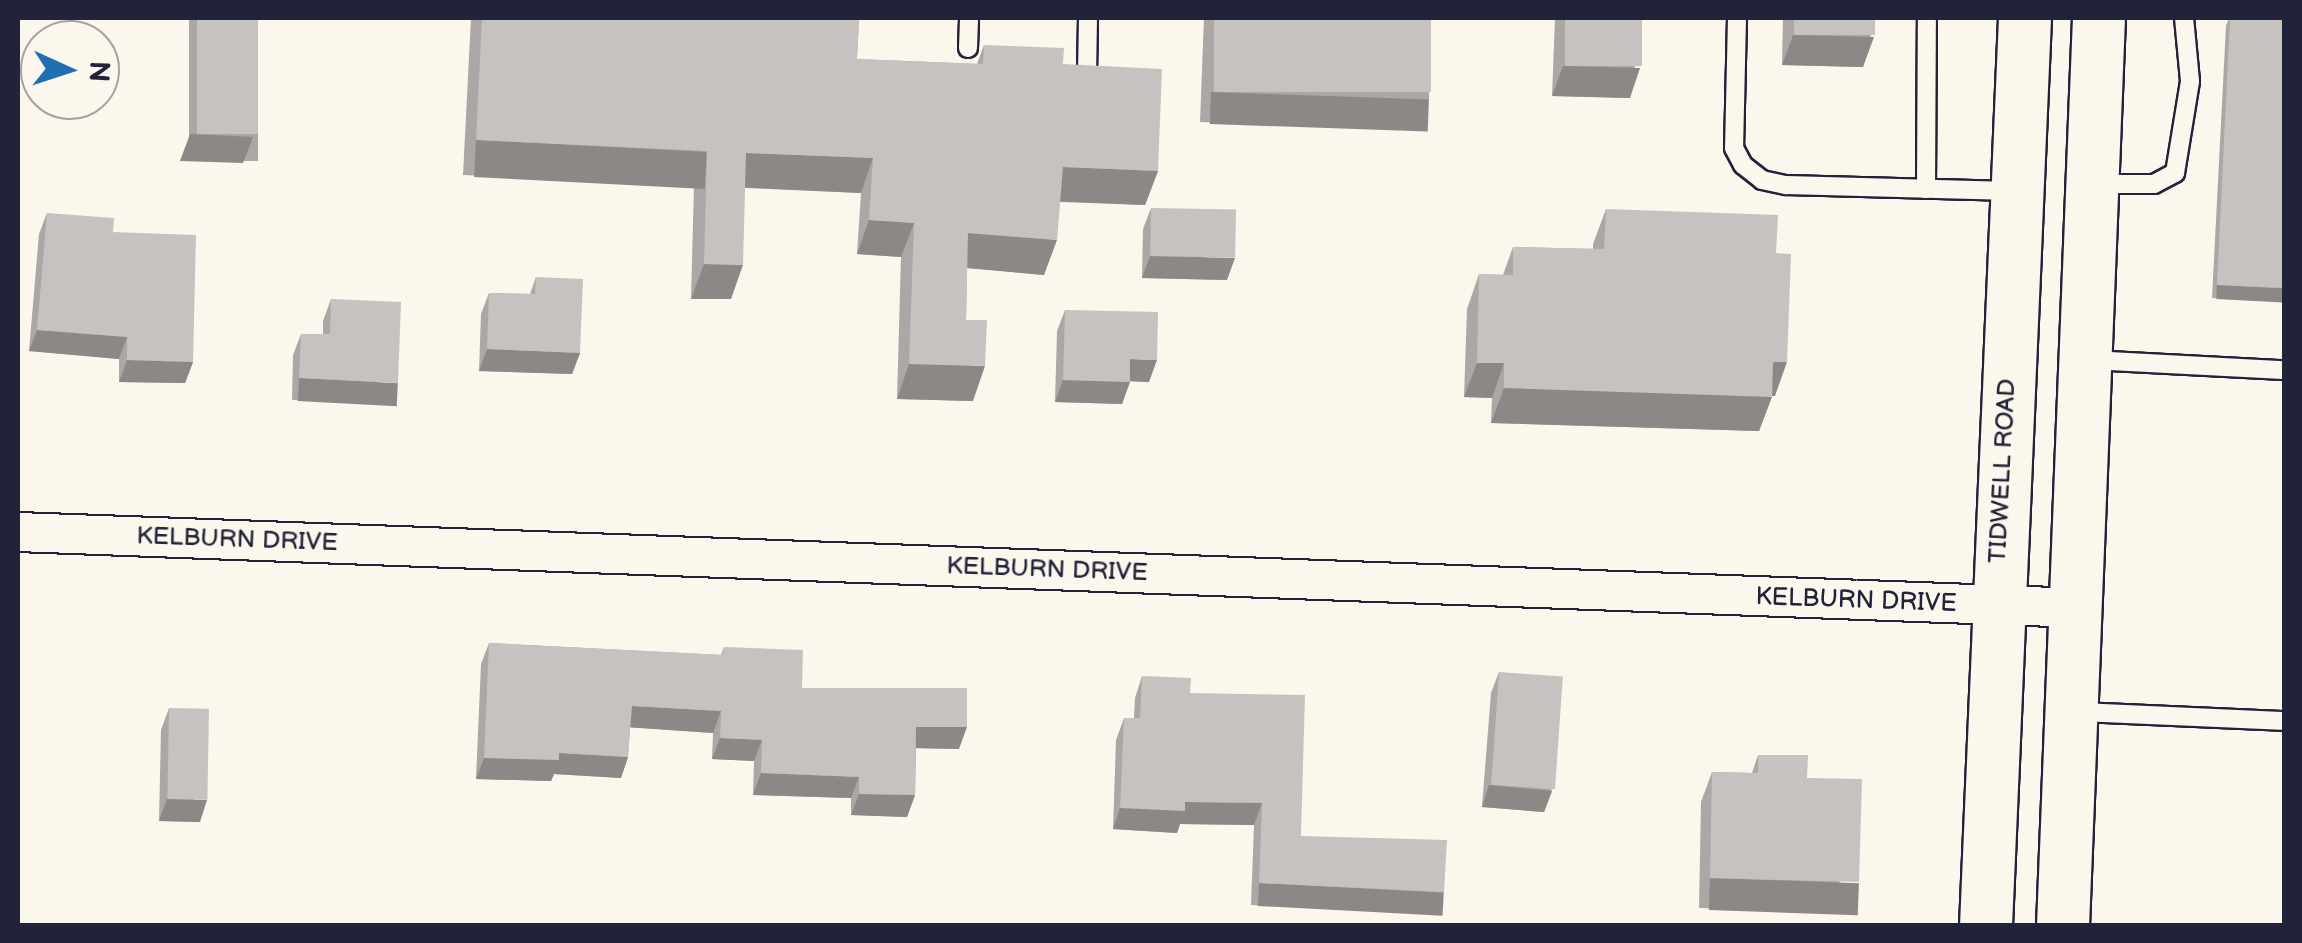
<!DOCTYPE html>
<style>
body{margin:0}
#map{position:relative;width:2302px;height:943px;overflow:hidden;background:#fbf7ec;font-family:"Balsamiq Sans",sans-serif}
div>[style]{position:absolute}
.roads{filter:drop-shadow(2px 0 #22223b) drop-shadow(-2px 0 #22223b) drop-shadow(0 2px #22223b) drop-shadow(0 -2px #22223b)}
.service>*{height:18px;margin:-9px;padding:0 9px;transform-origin:9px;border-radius:9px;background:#fbf7ec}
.minor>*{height:38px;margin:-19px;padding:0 19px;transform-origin:19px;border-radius:19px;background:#fbf7ec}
.secondary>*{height:52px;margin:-26px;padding:0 26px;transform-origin:26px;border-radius:26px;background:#fbf7ec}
.wall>*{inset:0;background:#aaa7a5;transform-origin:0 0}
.shaded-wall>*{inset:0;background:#8b8886;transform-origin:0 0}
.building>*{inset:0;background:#c6c2c0;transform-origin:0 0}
span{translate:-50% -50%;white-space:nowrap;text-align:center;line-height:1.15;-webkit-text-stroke:10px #fbf7ec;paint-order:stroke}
.street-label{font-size:25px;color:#22223b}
.frame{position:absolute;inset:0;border:20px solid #22223b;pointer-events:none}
.north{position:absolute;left:20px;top:20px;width:100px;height:100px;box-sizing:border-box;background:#fbf7ec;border:2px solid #a4a2a5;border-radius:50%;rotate:93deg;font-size:28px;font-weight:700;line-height:40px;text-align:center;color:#22223b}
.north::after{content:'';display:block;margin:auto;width:35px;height:45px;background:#1f6fb2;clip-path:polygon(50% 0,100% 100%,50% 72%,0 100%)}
</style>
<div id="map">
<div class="roads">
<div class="service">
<div style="left:1737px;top:18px;width:130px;rotate:91.3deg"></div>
<div style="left:1734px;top:148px;width:19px;rotate:62deg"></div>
<div style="left:1743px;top:165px;width:24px;rotate:38deg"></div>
<div style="left:1762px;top:180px;width:25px;rotate:12deg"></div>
<div style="left:1786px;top:185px;width:226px;rotate:1.5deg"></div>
<div style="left:968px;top:48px;width:30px;rotate:-88deg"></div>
<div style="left:1087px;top:75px;width:57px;rotate:-89deg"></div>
<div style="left:2098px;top:184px;width:56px"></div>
<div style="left:2154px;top:184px;width:24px;rotate:-28deg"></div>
<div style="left:2175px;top:173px;width:93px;rotate:-80.7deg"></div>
<div style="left:2190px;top:81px;width:63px;rotate:-95.4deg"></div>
<div style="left:1926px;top:189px;width:171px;rotate:-89.7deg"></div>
<div style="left:2090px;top:360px;width:194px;rotate:3deg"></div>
<div style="left:2078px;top:712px;width:206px;rotate:2.5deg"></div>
</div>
<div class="minor">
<div style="left:18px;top:532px;width:2059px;rotate:2.11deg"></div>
</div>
<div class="secondary">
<div style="left:1986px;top:926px;width:909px;rotate:-87.54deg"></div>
<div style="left:2063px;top:926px;width:909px;rotate:-87.73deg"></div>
</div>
</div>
<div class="wall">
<div style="left:189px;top:18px;width:69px;height:143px"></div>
<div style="clip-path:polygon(471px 18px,859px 18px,857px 59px,977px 64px,984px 45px,1063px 64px,1158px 171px,1145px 205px,1060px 202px,1044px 275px,967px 268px,966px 320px,973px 401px,897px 399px,901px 257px,857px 254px,861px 193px,745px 188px,731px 299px,691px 299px,694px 185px,463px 175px)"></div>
<div style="clip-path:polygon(1204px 18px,1431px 18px,1429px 100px,1418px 130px,1200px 122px)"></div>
<div style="clip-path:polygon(1555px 18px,1642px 18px,1630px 98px,1552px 96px)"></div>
<div style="clip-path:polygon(1783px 18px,1875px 18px,1863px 67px,1782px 65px)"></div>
<div style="clip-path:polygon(2229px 18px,2284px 18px,2284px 301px,2212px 298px,2226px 26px)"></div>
<div style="clip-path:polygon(1151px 208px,1227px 280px,1142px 278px,1143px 229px)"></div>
<div style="clip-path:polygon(1606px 209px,1775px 396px,1772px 396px,1759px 431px,1491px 423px,1492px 398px,1464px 397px,1467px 309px,1479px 274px,1503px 275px,1513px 247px,1593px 249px,1593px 244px)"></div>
<div style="clip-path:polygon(47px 213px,113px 232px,193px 362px,185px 383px,119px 382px,119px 359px,29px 351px,39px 234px)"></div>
<div style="clip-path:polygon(536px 277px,580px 353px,572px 374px,479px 371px,481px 314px,489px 293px,530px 294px)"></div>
<div style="clip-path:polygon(331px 299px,390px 405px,292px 400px,293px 355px,301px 334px,323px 334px,323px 321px)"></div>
<div style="clip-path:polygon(1065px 310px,1149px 382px,1130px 381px,1122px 404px,1055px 402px,1057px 331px)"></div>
<div style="clip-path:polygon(489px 643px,721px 655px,724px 647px,802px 688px,959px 749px,916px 748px,915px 795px,907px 817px,851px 815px,851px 798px,753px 795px,754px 761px,712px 759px,713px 733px,630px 727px,628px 757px,621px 778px,554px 774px,551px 781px,476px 779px,481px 664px)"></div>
<div style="clip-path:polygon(1499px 672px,1552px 791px,1544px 812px,1482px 807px,1491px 693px)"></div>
<div style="clip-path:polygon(1142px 676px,1190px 693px,1301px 836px,1444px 892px,1436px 914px,1251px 905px,1254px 825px,1180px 824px,1177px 833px,1113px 829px,1116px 740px,1124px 718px,1134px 718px,1135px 698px)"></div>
<div style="clip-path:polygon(169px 708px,200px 822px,159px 821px,161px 730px)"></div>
<div style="clip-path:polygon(1758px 755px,1807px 778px,1849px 912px,1699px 908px,1701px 802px,1712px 772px,1752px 773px)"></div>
</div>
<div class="shaded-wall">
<div style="clip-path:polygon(1793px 35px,1874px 37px,1863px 67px,1782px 65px)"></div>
<div style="clip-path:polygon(1563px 66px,1640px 68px,1630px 98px,1552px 96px)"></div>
<div style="left:1211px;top:92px;width:218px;height:32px;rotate:2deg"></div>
<div style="clip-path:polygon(190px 134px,253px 137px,243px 163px,180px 161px)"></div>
<div style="left:476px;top:140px;width:231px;height:37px;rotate:3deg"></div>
<div style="clip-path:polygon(746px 153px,873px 158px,861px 193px,734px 187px)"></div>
<div style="clip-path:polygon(1063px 167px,1158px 171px,1145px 205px,1051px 201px)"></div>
<div style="clip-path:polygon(869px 220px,914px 223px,901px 257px,857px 254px)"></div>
<div style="clip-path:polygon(968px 233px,1057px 240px,1044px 275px,955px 267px)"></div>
<div style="clip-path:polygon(1150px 256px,1235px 258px,1227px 280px,1142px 278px)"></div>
<div style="clip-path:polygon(704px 264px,743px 265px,731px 299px,691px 299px)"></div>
<div style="left:2217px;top:285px;width:67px;height:14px;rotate:3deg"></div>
<div style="clip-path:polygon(37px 330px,127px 337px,119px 359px,29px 351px)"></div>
<div style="clip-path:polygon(487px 349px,580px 353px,572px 374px,479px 371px)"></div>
<div style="clip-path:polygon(1130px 359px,1157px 360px,1149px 382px,1122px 381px)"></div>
<div style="clip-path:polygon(127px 360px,193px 362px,185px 383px,119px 382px)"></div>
<div style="clip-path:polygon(1773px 362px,1787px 362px,1775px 396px,1765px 396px,1772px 397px,1759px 431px,1491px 423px,1504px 388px)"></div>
<div style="clip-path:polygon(1477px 363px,1504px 363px,1492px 398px,1464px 397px)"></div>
<div style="clip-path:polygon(909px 364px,985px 366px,973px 401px,897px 399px)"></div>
<div style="left:299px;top:378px;width:99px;height:23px;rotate:3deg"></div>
<div style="clip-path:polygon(1063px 380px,1130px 382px,1122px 404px,1055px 402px)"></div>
<div style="clip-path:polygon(632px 706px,721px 711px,713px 733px,624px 727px)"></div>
<div style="clip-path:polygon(916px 727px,967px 727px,959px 749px,908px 748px)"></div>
<div style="clip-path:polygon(720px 738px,762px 740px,754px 761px,712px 759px)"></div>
<div style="clip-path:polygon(559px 753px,628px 757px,621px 778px,554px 774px,551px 781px,476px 779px,484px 758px)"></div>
<div style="clip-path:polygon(761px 773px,859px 777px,851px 798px,753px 795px)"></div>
<div style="clip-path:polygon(1489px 785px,1552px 791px,1544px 812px,1482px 807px)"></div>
<div style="clip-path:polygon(859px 794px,915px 795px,907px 817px,851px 815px)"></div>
<div style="clip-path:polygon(167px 799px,207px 800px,200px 822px,159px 821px)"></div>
<div style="clip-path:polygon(1185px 802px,1262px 803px,1254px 825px,1180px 824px,1177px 833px,1113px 829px,1120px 808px)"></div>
<div style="left:1710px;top:878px;width:149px;height:32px;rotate:2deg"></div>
<div style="left:1259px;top:883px;width:185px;height:23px;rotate:3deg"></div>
</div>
<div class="building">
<div style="left:197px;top:18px;width:61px;height:116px"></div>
<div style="clip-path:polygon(482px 18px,859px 18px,857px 59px,983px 64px,984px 45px,1064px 48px,1063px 64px,1162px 69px,1158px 171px,1063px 167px,1057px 240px,968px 233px,966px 320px,987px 320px,985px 366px,909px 364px,914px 223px,869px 220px,873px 158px,746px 153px,743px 265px,704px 264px,707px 151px,476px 140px)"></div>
<div style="left:1214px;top:18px;width:217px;height:74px"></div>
<div style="left:1565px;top:18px;width:77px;height:48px"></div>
<div style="left:1794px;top:18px;width:81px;height:17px"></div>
<div style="clip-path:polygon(2230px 18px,2284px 18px,2284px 288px,2217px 285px)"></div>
<div style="left:1151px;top:208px;width:85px;height:48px;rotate:1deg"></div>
<div style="clip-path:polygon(1606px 209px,1778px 215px,1776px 253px,1791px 254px,1787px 362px,1773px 362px,1772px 397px,1504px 388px,1504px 363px,1477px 363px,1479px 274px,1513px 275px,1513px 247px,1604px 249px)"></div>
<div style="clip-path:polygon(47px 213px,114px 218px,113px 232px,196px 235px,193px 362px,127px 360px,127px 337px,37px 330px)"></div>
<div style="clip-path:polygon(536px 277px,583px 279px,580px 353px,487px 349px,489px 293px,535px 294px)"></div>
<div style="clip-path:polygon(331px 299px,401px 302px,398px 383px,299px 378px,301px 334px,330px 334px)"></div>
<div style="clip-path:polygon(1065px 310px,1158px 312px,1157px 360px,1130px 359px,1130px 382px,1063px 380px)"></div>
<div style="clip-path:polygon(489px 643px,723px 655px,724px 647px,803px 650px,802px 688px,967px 688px,967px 727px,916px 727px,915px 795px,859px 794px,859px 777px,761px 773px,762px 740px,720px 738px,721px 711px,632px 706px,628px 757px,559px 753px,559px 760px,484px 758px)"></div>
<div style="left:1499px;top:672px;width:64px;height:113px;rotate:4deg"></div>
<div style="clip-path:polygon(1142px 676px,1191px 678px,1190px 693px,1305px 695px,1301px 836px,1447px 840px,1444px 892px,1259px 883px,1262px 803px,1185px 802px,1185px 811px,1120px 808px,1124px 718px,1140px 718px)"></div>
<div style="left:169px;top:708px;width:40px;height:91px;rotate:1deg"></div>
<div style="clip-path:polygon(1758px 755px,1808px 755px,1807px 778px,1862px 779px,1859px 882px,1710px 878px,1712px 772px,1758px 773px)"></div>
</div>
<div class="street-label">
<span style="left:2003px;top:471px;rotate:-87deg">TIDWELL ROAD</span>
<span style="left:237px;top:540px;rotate:2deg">KELBURN DRIVE</span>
<span style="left:1047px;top:570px;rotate:2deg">KELBURN DRIVE</span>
<span style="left:1856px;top:601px;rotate:2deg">KELBURN DRIVE</span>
</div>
<div class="frame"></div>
<div class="north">N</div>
</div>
